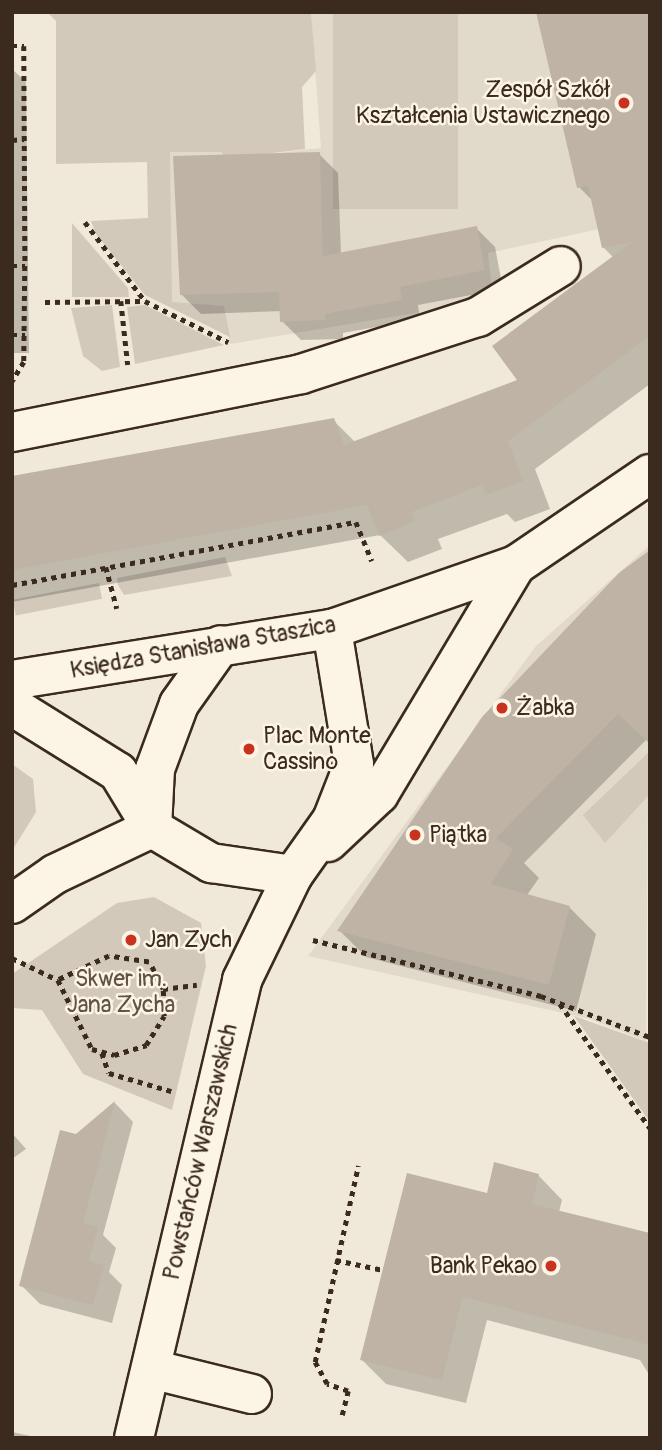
<!DOCTYPE html>
<meta charset="utf-8">
<style>
body{margin:0}
#map{position:relative;width:662px;height:1450px;overflow:hidden;background:#f0e9d9;font-family:Pangolin,sans-serif}
div>[style]{position:absolute}
.built>*{inset:0;background:#e1d9c9}
.green>*{inset:0;background:#d2c9ba;transform-origin:0 0}
.shadow>*{inset:0;background:#0003}
.building>*{inset:0;background:#beb3a4}
.path>*{height:4.5px;margin-top:-2.25px;transform-origin:0;background:repeating-linear-gradient(90deg,#3b2a1e 0 5px,transparent 0 10px)}
.roads{filter:drop-shadow(2px 0 #3b2a1e) drop-shadow(-2px 0 #3b2a1e) drop-shadow(0 2px #3b2a1e) drop-shadow(0 -2px #3b2a1e)}
.minor>*{height:38px;margin:-19px;padding:0 19px;transform-origin:19px;border-radius:19px;background:#fcf5e5}
.dots>*{width:19px;height:19px;translate:-50% -50%;box-sizing:border-box;border:4px solid #fcf5e5;border-radius:50%}
span{translate:-50% -50%;white-space:nowrap;text-align:center;line-height:1.15;-webkit-text-stroke:5px #fcf5e5;paint-order:stroke}
.poi-label{font-size:23px;color:#3b2a1e}
.right{translate:-100% -50%;text-align:right}
.left{translate:0 -50%;text-align:left}
.street-label{font-size:23px;color:#3b2a1e}
.park-label{font-size:23px;color:#615245}
.frame{position:absolute;inset:0;border:14px solid #3b2a1e;pointer-events:none}
</style>
<div id="map">
<div class="built">
<div style="clip-path:polygon(311px 12px,650px 12px,650px 218px,488px 253px,493px 300px,230px 344px,224px 306px,171px 303px,170px 152px,222px 152px,223px 159px,321px 148px)"></div>
<div style="clip-path:polygon(650px 545px,646px 1041px,590px 1019px,308px 956px,536px 646px)"></div>
</div>
<div class="green">
<div style="clip-path:polygon(47px 12px,311px 12px,316px 71px,302px 87px,305px 149px,223px 159px,222px 152px,170px 152px,172px 302px,224px 306px,230px 337px,145px 295px,96px 234px,91px 221px,148px 218px,147px 162px,56px 164px,56px 21px)"></div>
<div style="left:333px;top:12px;width:125px;height:197px"></div>
<div style="clip-path:polygon(72px 223px,128px 288px,129px 297px,72px 297px)"></div>
<div style="clip-path:polygon(112px 305px,120px 367px,102px 371px,83px 356px,71px 308px)"></div>
<div style="clip-path:polygon(145px 305px,224px 345px,135px 364px,127px 307px)"></div>
<div style="clip-path:polygon(225px 557px,232px 576px,124px 595px,118px 585px,117px 578px)"></div>
<div style="left:99px;top:583px;width:16px;height:88px;rotate:79deg"></div>
<div style="clip-path:polygon(650px 751px,650px 794px,605px 843px,583px 815px)"></div>
<div style="clip-path:polygon(12px 764px,33px 779px,36px 812px,12px 851px)"></div>
<div style="clip-path:polygon(154px 897px,201px 923px,206px 966px,172px 1110px,83px 1074px,42px 1010px,12px 1008px,12px 974px,117px 903px)"></div>
<div style="clip-path:polygon(574px 1016px,650px 1043px,650px 1122px)"></div>
</div>
<div class="shadow">
<div style="clip-path:polygon(650px 12px,650px 384px,535px 469px,550px 509px,515px 522px,507px 514px,438px 539px,442px 549px,408px 562px,380px 535px,12px 602px,12px 478px,333px 420px,356px 443px,520px 381px,614px 258px,603px 247px,593px 201px,579px 187px)"></div>
<div style="clip-path:polygon(12px 69px,26px 82px,29px 353px,12px 353px)"></div>
<div style="clip-path:polygon(319px 154px,338px 173px,341px 255px,476px 228px,495px 247px,503px 289px,418px 305px,420px 319px,343px 333px,343px 339px,301px 340px,282px 321px,282px 311px,201px 314px,182px 295px)"></div>
<div style="clip-path:polygon(566px 630px,646px 740px,524px 863px,539px 878px,527px 895px,569px 907px,596px 934px,576px 1011px,366px 957px,339px 930px)"></div>
<div style="clip-path:polygon(115px 1103px,133px 1122px,103px 1235px,116px 1248px,109px 1272px,122px 1285px,112px 1323px,40px 1304px,21px 1285px,76px 1136px)"></div>
<div style="clip-path:polygon(12px 1133px,26px 1149px,12px 1159px)"></div>
<div style="clip-path:polygon(538px 1175px,562px 1200px,559px 1212px,650px 1235px,650px 1376px,640px 1360px,487px 1320px,466px 1403px,386px 1384px,362px 1360px,488px 1195px)"></div>
<div style="clip-path:polygon(12px 1432px,35px 1437px,35px 1438px,12px 1438px)"></div>
</div>
<div class="building">
<div style="clip-path:polygon(536px 12px,650px 12px,650px 336px,508px 441px,523px 481px,486px 495px,482px 485px,412px 512px,415px 521px,379px 536px,367px 505px,12px 570px,12px 476px,334px 418px,344px 445px,517px 380px,492px 346px,632px 242px,602px 248px,588px 186px,577px 188px)"></div>
<div style="clip-path:polygon(320px 152px,323px 256px,477px 226px,485px 270px,400px 287px,402px 300px,325px 314px,325px 320px,280px 322px,279px 292px,180px 295px,173px 156px)"></div>
<div style="clip-path:polygon(650px 550px,650px 744px,618px 714px,496px 838px,513px 849px,491px 884px,570px 906px,549px 985px,337px 931px,482px 717px,619px 573px)"></div>
<div style="clip-path:polygon(115px 1101px,83px 1223px,98px 1227px,89px 1261px,104px 1265px,93px 1305px,19px 1286px,60px 1130px,76px 1134px)"></div>
<div style="clip-path:polygon(494px 1162px,539px 1174px,532px 1204px,650px 1233px,650px 1345px,463px 1297px,442px 1380px,360px 1360px,407px 1173px,487px 1193px)"></div>
</div>
<div class="path">
<div style="left:12px;top:46px;width:12px"></div>
<div style="left:24px;top:46px;width:220px;rotate:89.7deg"></div>
<div style="left:25px;top:266px;width:96px;rotate:90.6deg"></div>
<div style="left:24px;top:362px;width:23px;rotate:121deg"></div>
<div style="left:12px;top:140px;width:12px;rotate:-5deg"></div>
<div style="left:85px;top:222px;width:99px;rotate:52.8deg"></div>
<div style="left:145px;top:301px;width:93px;rotate:26.3deg"></div>
<div style="left:12px;top:266px;width:13px"></div>
<div style="left:121px;top:301px;width:64px;rotate:83.8deg"></div>
<div style="left:45px;top:302px;width:99px;rotate:-0.6deg"></div>
<div style="left:12px;top:335px;width:13px"></div>
<div style="left:106px;top:567px;width:43px;rotate:75.3deg"></div>
<div style="left:12px;top:585px;width:350px;rotate:-10.4deg"></div>
<div style="left:356px;top:522px;width:42px;rotate:67.7deg"></div>
<div style="left:313px;top:940px;width:235px;rotate:13.8deg"></div>
<div style="left:541px;top:996px;width:116px;rotate:20.6deg"></div>
<div style="left:12px;top:958px;width:51px;rotate:25.6deg"></div>
<div style="left:58px;top:980px;width:77px;rotate:63.8deg"></div>
<div style="left:92px;top:1049px;width:23px;rotate:15deg"></div>
<div style="left:114px;top:1055px;width:34px;rotate:-17deg"></div>
<div style="left:146px;top:1045px;width:34px;rotate:-58deg"></div>
<div style="left:164px;top:1016px;width:27px;rotate:-92deg"></div>
<div style="left:163px;top:989px;width:30px;rotate:-117deg"></div>
<div style="left:149px;top:962px;width:40px;rotate:-171.5deg"></div>
<div style="left:109px;top:956px;width:56px;rotate:154.8deg"></div>
<div style="left:163px;top:989px;width:34px;rotate:-7deg"></div>
<div style="left:560px;top:1004px;width:153px;rotate:54deg"></div>
<div style="left:102px;top:1053px;width:21px;rotate:71deg"></div>
<div style="left:109px;top:1073px;width:65px;rotate:16.2deg"></div>
<div style="left:336px;top:1260px;width:48px;rotate:12deg"></div>
<div style="left:342px;top:1415px;width:25px;rotate:-76deg"></div>
<div style="left:348px;top:1391px;width:22px;rotate:-162deg"></div>
<div style="left:327px;top:1384px;width:25px;rotate:-119deg"></div>
<div style="left:315px;top:1362px;width:201px;rotate:-77.6deg"></div>
</div>
<div class="roads">
<div class="minor">
<div style="left:12px;top:432px;width:295px;rotate:-11.3deg"></div>
<div style="left:301px;top:374px;width:186px;rotate:-17.9deg"></div>
<div style="left:478px;top:317px;width:97px;rotate:-31.6deg"></div>
<div style="left:12px;top:680px;width:324px;rotate:-9.1deg"></div>
<div style="left:332px;top:629px;width:195px;rotate:-19.2deg"></div>
<div style="left:516px;top:565px;width:162px;rotate:-34.2deg"></div>
<div style="left:12px;top:706px;width:125px;rotate:31.9deg"></div>
<div style="left:118px;top:772px;width:66px;rotate:58.7deg"></div>
<div style="left:152px;top:828px;width:69px;rotate:30.7deg"></div>
<div style="left:211px;top:863px;width:83px;rotate:8.3deg"></div>
<div style="left:152px;top:828px;width:59px;rotate:-87.1deg"></div>
<div style="left:155px;top:769px;width:69px;rotate:-69.7deg"></div>
<div style="left:179px;top:704px;width:72px;rotate:-54.6deg"></div>
<div style="left:328px;top:842px;width:70px;rotate:-43.3deg"></div>
<div style="left:379px;top:794px;width:267px;rotate:-59.1deg"></div>
<div style="left:12px;top:904px;width:52px;rotate:-34.9deg"></div>
<div style="left:55px;top:874px;width:107px;rotate:-25.4deg"></div>
<div style="left:151px;top:1369px;width:104px;rotate:13.9deg"></div>
<div style="left:134px;top:1438px;width:471px;rotate:-76.7deg"></div>
<div style="left:242px;top:980px;width:117px;rotate:-64.1deg"></div>
<div style="left:293px;top:875px;width:67px;rotate:-54.7deg"></div>
<div style="left:332px;top:820px;width:60px;rotate:-68.6deg"></div>
<div style="left:354px;top:764px;width:137px;rotate:-99.3deg"></div>
</div>
</div>
<div class="dots">
<div style="left:624px;top:103px;background:#c8321e"></div>
<div style="left:502px;top:708px;background:#c8321e"></div>
<div style="left:249px;top:749px;background:#c8321e"></div>
<div style="left:415px;top:835px;background:#c8321e"></div>
<div style="left:131px;top:940px;background:#c8321e"></div>
<div style="left:551px;top:1266px;background:#c8321e"></div>
</div>
<div class="poi-label">
<span class="right" style="left:610px;top:103px">Zespół Szkół<br>Kształcenia Ustawicznego</span>
<span class="left" style="left:516px;top:708px">Żabka</span>
<span class="left" style="left:263px;top:749px">Plac Monte<br>Cassino</span>
<span class="left" style="left:429px;top:835px">Piątka</span>
<span class="left" style="left:145px;top:940px">Jan Zych</span>
<span class="right" style="left:537px;top:1266px">Bank Pekao</span>
</div>
<div class="street-label">
<span style="left:203px;top:648px;rotate:-10deg">Księdza Stanisława Staszica</span>
<span style="left:201px;top:1152px;rotate:-77deg">Powstańców Warszawskich</span>
</div>
<div class="park-label">
<span style="left:121px;top:992px">Skwer im.<br>Jana Zycha</span>
</div>
<div class="frame"></div>
</div>
